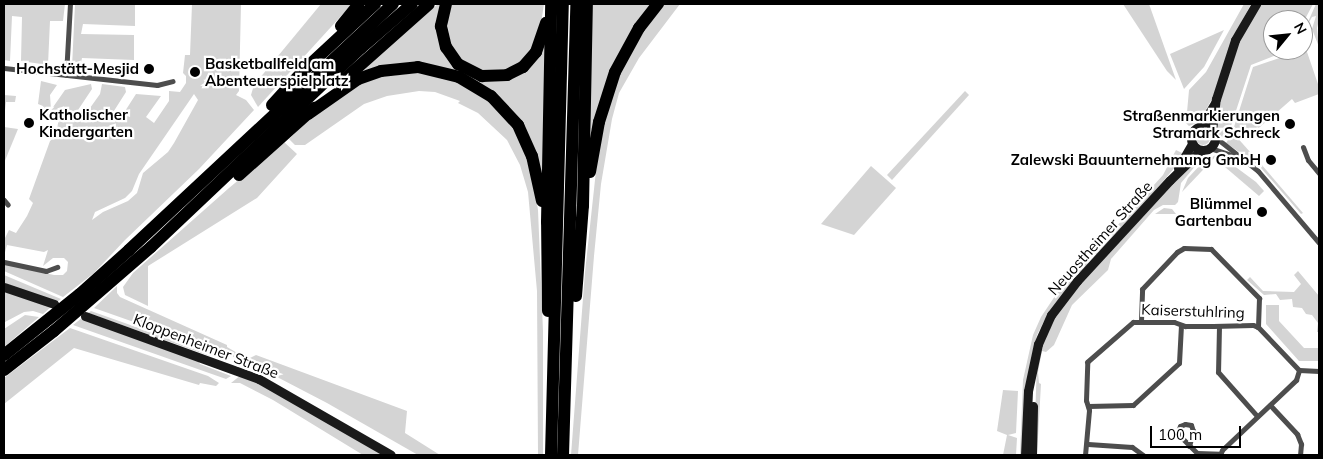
<!DOCTYPE html>
<meta charset="utf-8">
<style>
body{margin:0}
#map{position:relative;width:1323px;height:459px;overflow:hidden;background:#fff;font-family:Mulish,sans-serif}
div>[style]{position:absolute}
.green>*{inset:0;background:#d4d4d4}
.round{border-radius:50%}
.street>*{height:5px;margin:-2.5px;padding:0 2.5px;transform-origin:2.5px;border-radius:2.5px;background:#4d4d4d}
.secondary>*{height:9px;margin:-4.5px;padding:0 4.5px;transform-origin:4.5px;border-radius:4.5px;background:#1a1a1a}
.secondary>.ring{margin:-4.5px;padding:0;box-sizing:content-box;background:none;border:9px solid #1a1a1a;border-radius:50%}
.highway>*{height:12px;margin:-6px;padding:0 6px;transform-origin:6px;border-radius:6px;background:#000}
.dots>*{width:14px;height:14px;translate:-50% -50%;box-sizing:border-box;border:2px solid #fff;border-radius:50%}
span{translate:-50% -50%;white-space:nowrap;text-align:center;line-height:1.15;-webkit-text-stroke:4.5px #fff;paint-order:stroke}
.poi-label{font-size:15px;color:#000;font-weight:700}
.left{translate:0 -50%;text-align:left}
.right{translate:-100% -50%;text-align:right}
.street-label{font-size:15px;color:#000}
.frame{position:absolute;inset:0;border:5px solid #000;pointer-events:none}
.north{position:absolute;left:1263px;top:10px;width:50px;height:50px;box-sizing:border-box;background:#fff;border:1px solid #999;border-radius:50%;rotate:62deg;font-size:14px;font-weight:700;line-height:20px;text-align:center;color:#000}
.north::after{content:'';display:block;margin:auto;width:18px;height:22px;background:#000;clip-path:polygon(50% 0,100% 100%,50% 72%,0 100%)}
.scale{position:absolute;left:1150px;top:426px;width:91px;height:22px;box-sizing:border-box;border:2px solid #000;border-top:0;padding-left:6px;font-size:15px;line-height:18px;white-space:nowrap;color:#000;-webkit-text-stroke:4px #fff;paint-order:stroke}
</style>
<div id="map">
<div class="green">
<div style="clip-path:polygon(4px 4px,65px 4px,63px 21px,50px 21px,48px 65px,21px 61px,22px 17px,12px 16px,10px 61px,4px 60px)"></div>
<div style="clip-path:polygon(75px 4px,135px 4px,135px 26px,83px 24px,81px 34px,134px 35px,134px 60px,82px 58px,80px 69px,72px 67px)"></div>
<div style="clip-path:polygon(evenodd,192px 4px,241px 4px,239px 91px,236px 95px,246px 100px,254px 110px,199px 169px,125px 240px,94px 273px,63px 297px,4px 271px,4px 264px,54px 275px,63px 275px,67px 271px,68px 262px,64px 258px,53px 258px,43px 266px,48px 250px,44px 252px,7px 245px,4px 256px,4px 240px,9px 230px,16px 233px,27px 216px,33px 203px,29px 199px,50px 141px,56px 136px,59px 117px,42px 114px,43px 106px,38px 104px,41px 81px,57px 85px,50px 95px,51px 110px,65px 90px,91px 84px,92px 89px,78px 110px,85px 115px,100px 94px,102px 84px,125px 87px,126px 92px,112px 114px,120px 119px,136px 94px,161px 96px,146px 117px,154px 123px,169px 101px,169px 91px,180px 92px,186px 83px,186px 76px,183px 73px,185px 55px,190px 55px,192px 4px,194px 94px,198px 100px,174px 143px,168px 152px,143px 173px,137px 193px,128px 201px,103px 212px,92px 220px,95px 212px,125px 198px,132px 191px,139px 174px,194px 94px)"></div>
<div style="clip-path:polygon(321px 4px,352px 4px,258px 107px,251px 95px,254px 85px)"></div>
<div style="clip-path:polygon(438px 4px,443px 4px,443px 48px,497px 80px,545px 42px,543px 187px,531px 144px,460px 74px,364px 70px,376px 57px)"></div>
<div style="clip-path:polygon(452px 4px,544px 4px,540px 30px,533px 47px,522px 61px,507px 70px,483px 71px,465px 63px,451px 45px,447px 22px)"></div>
<div style="clip-path:polygon(592px 4px,653px 4px,591px 131px,590px 115px)"></div>
<div style="clip-path:polygon(662px 4px,680px 4px,639px 58px,619px 93px,612px 119px,601px 184px,594px 256px,578px 455px,571px 455px,585px 272px,600px 134px,621px 67px)"></div>
<div style="clip-path:polygon(1123px 4px,1149px 4px,1176px 80px,1167px 71px)"></div>
<div style="clip-path:polygon(1244px 4px,1251px 4px,1233px 38px,1213px 97px,1199px 122px,1189px 126px,1186px 123px,1189px 90px,1206px 72px)"></div>
<div style="clip-path:polygon(1260px 4px,1313px 4px,1303px 23px,1303px 20px,1273px 20px,1273px 50px,1289px 50px,1251px 65px,1231px 126px,1222px 140px,1216px 126px,1222px 94px,1237px 45px)"></div>
<div style="clip-path:polygon(1316px 4px,1319px 4px,1319px 20px,1317px 28px,1319px 47px,1312px 29px,1316px 16px,1312px 17px,1303px 33px)"></div>
<div style="clip-path:polygon(1224px 30px,1204px 67px,1184px 89px,1170px 54px)"></div>
<div style="clip-path:polygon(1306px 49px,1319px 87px,1319px 94px,1295px 103px,1292px 99px,1245px 140px,1234px 127px,1253px 67px)"></div>
<div style="clip-path:polygon(424px 72px,469px 86px,502px 112px,521px 141px,534px 184px,538px 210px,543px 331px,543px 455px,538px 455px,537px 291px,528px 192px,520px 165px,507px 140px,478px 113px,458px 103px,460px 101px,435px 92px,419px 91px,387px 96px,364px 104px,305px 145px,295px 145px,289px 139px,320px 109px,371px 78px)"></div>
<div style="clip-path:polygon(965px 91px,969px 95px,892px 180px,887px 175px)"></div>
<div style="clip-path:polygon(4px 95px,16px 96px,15px 102px,6px 102px,4px 119px)"></div>
<div style="clip-path:polygon(4px 127px,18px 129px,4px 163px)"></div>
<div class="round" style="left:1196px;top:131px;width:14px;height:14px"></div>
<div style="clip-path:polygon(1232px 134px,1234px 134px,1259px 162px,1258px 165px,1226px 143px)"></div>
<div style="clip-path:polygon(284px 142px,297px 154px,257px 198px,148px 266px,148px 306px,125px 295px,123px 287px,133px 273px,229px 188px)"></div>
<div style="clip-path:polygon(1176px 150px,1184px 154px,1176px 166px,1045px 319px,1037px 335px,1032px 355px,1024px 455px,1020px 455px,1023px 380px,1033px 335px,1041px 317px,1059px 290px,1163px 175px)"></div>
<div style="clip-path:polygon(1218px 154px,1182px 192px,1188px 178px,1204px 161px)"></div>
<div style="clip-path:polygon(1195px 159px,1197px 164px,1181px 183px,1178px 202px,1175px 205px,1163px 205px,1154px 210px,1111px 259px,1108px 270px,1072px 305px,1054px 345px,1046px 352px,1042px 351px,1038px 372px,1039px 383px,1041px 384px,1037px 455px,1034px 455px,1037px 358px,1054px 316px,1091px 270px)"></div>
<div style="clip-path:polygon(1218px 161px,1233px 165px,1256px 182px,1264px 191px,1259px 196px)"></div>
<div style="clip-path:polygon(1261px 164px,1303px 213px,1301px 214px,1261px 168px)"></div>
<div style="clip-path:polygon(871px 166px,896px 188px,854px 235px,821px 224px)"></div>
<div style="clip-path:polygon(1164px 208px,1172px 209px,1176px 214px,1155px 214px)"></div>
<div style="clip-path:polygon(1298px 271px,1319px 296px,1319px 332px,1317px 332px,1318px 323px,1312px 315px,1306px 314px,1302px 308px,1293px 307px,1292px 299px,1280px 300px,1276px 294px,1264px 295px,1247px 280px,1250px 277px,1263px 291px,1294px 292px,1301px 284px,1294px 275px)"></div>
<div style="clip-path:polygon(4px 275px,61px 299px,57px 302px,4px 283px)"></div>
<div style="clip-path:polygon(117px 286px,117px 293px,120px 297px,227px 345px,227px 347px,239px 354px,239px 359px,94px 308px)"></div>
<div style="clip-path:polygon(4px 290px,51px 307px,43px 314px,33px 311px,24px 312px,5px 322px)"></div>
<div style="clip-path:polygon(1266px 305px,1279px 305px,1279px 321px,1304px 348px,1319px 348px,1319px 361px,1299px 361px,1266px 324px)"></div>
<div style="clip-path:polygon(91px 311px,136px 327px,213px 355px,210px 356px,88px 313px)"></div>
<div style="clip-path:polygon(25px 315px,39px 317px,4px 347px,4px 329px)"></div>
<div style="clip-path:polygon(82px 318px,197px 359px,200px 364px,231px 376px,226px 379px,73px 325px)"></div>
<div style="clip-path:polygon(70px 328px,208px 376px,219px 383px,216px 386px,200px 383px,199px 385px,74px 348px,4px 404px,4px 378px)"></div>
<div style="clip-path:polygon(256px 355px,407px 411px,405px 433px,440px 455px,418px 455px,327px 403px,248px 362px,248px 359px)"></div>
<div style="clip-path:polygon(241px 375px,257px 382px,383px 455px,363px 455px,273px 400px,240px 383px,231px 383px)"></div>
<div style="clip-path:polygon(1003px 390px,1018px 391px,1016px 433px,1008px 435px,1017px 438px,1016px 455px,1003px 455px,1007px 435px,997px 431px)"></div>
</div>
<div class="street">
<div style="left:4px;top:68px;width:154px;rotate:6.3deg"></div>
<div style="left:157px;top:85px;width:16px;rotate:-14deg"></div>
<div style="left:66px;top:75px;width:71px;rotate:-86.8deg"></div>
<div style="left:1215px;top:137px;width:55px;rotate:38.3deg"></div>
<div style="left:1258px;top:171px;width:94px;rotate:49.7deg"></div>
<div style="left:1303px;top:147px;width:14px;rotate:69deg"></div>
<div style="left:1308px;top:160px;width:17px;rotate:50deg"></div>
<div style="left:1210px;top:148px;width:26px;rotate:18deg"></div>
<div style="left:4px;top:200px;width:6px;rotate:51deg"></div>
<div style="left:4px;top:262px;width:43px;rotate:12.1deg"></div>
<div style="left:46px;top:271px;width:12px;rotate:-20deg"></div>
<div style="left:1141px;top:321px;width:32px;rotate:-88deg"></div>
<div style="left:1142px;top:289px;width:51px;rotate:-46.6deg"></div>
<div style="left:1177px;top:252px;width:8px;rotate:-30deg"></div>
<div style="left:1184px;top:248px;width:27px;rotate:2deg"></div>
<div style="left:1211px;top:249px;width:69px;rotate:45.6deg"></div>
<div style="left:1259px;top:298px;width:29px;rotate:92deg"></div>
<div style="left:1219px;top:326px;width:46px;rotate:91.2deg"></div>
<div style="left:1218px;top:372px;width:59px;rotate:48.4deg"></div>
<div style="left:1299px;top:370px;width:20px;rotate:3deg"></div>
<div style="left:1270px;top:405px;width:40px;rotate:47deg"></div>
<div style="left:1297px;top:434px;width:11px;rotate:68deg"></div>
<div style="left:1301px;top:444px;width:11px;rotate:95deg"></div>
<div style="left:1088px;top:406px;width:45px;rotate:-1.3deg"></div>
<div style="left:1133px;top:405px;width:62px;rotate:-42.4deg"></div>
<div style="left:1179px;top:363px;width:38px;rotate:-87deg"></div>
<div style="left:1088px;top:444px;width:44px;rotate:3.9deg"></div>
<div style="left:1132px;top:447px;width:14px;rotate:36deg"></div>
<div style="left:1189px;top:446px;width:16px;rotate:-75deg"></div>
<div style="left:1193px;top:431px;width:6px;rotate:-108deg"></div>
<div style="left:1191px;top:425px;width:6px;rotate:-171deg"></div>
<div style="left:1185px;top:424px;width:5px;rotate:158deg"></div>
<div style="left:1180px;top:426px;width:5px;rotate:112deg"></div>
<div style="left:1178px;top:431px;width:5px;rotate:68deg"></div>
<div style="left:1180px;top:436px;width:24px;rotate:45deg"></div>
<div style="left:1197px;top:453px;width:23px;rotate:2deg"></div>
<div style="left:1085px;top:455px;width:45px;rotate:-84.9deg"></div>
<div style="left:1089px;top:410px;width:10px;rotate:-107deg"></div>
<div style="left:1086px;top:400px;width:38px;rotate:-88deg"></div>
<div style="left:1087px;top:362px;width:61px;rotate:-41deg"></div>
<div style="left:1133px;top:322px;width:41px"></div>
<div style="left:1174px;top:322px;width:12px;rotate:20deg"></div>
<div style="left:1185px;top:326px;width:28px"></div>
<div style="left:1213px;top:326px;width:40px;rotate:-1.4deg"></div>
<div style="left:1253px;top:325px;width:5px;rotate:22deg"></div>
<div style="left:1258px;top:327px;width:59px;rotate:46.4deg"></div>
<div style="left:1220px;top:455px;width:5px;rotate:-68deg"></div>
<div style="left:1222px;top:450px;width:102px;rotate:-43.4deg"></div>
<div style="left:1296px;top:380px;width:10px;rotate:-73deg"></div>
</div>
<div class="secondary">
<div class="ring" style="left:1191px;top:126px;width:15px;height:15px"></div>
<div style="left:1201px;top:126px;width:26px;rotate:-59deg"></div>
<div style="left:1212px;top:130px;width:31px;rotate:-83deg"></div>
<div style="left:1216px;top:99px;width:62px;rotate:-72.1deg"></div>
<div style="left:1235px;top:40px;width:42px;rotate:-59.7deg"></div>
<div style="left:1178px;top:168px;width:28px;rotate:-60deg"></div>
<div style="left:4px;top:287px;width:53px;rotate:18.8deg"></div>
<div style="left:85px;top:316px;width:185px;rotate:19.9deg"></div>
<div style="left:259px;top:379px;width:152px;rotate:29.9deg"></div>
<div style="left:1025px;top:455px;width:64px;rotate:-87.3deg"></div>
<div style="left:1028px;top:391px;width:48px;rotate:-78deg"></div>
<div style="left:1038px;top:344px;width:32px;rotate:-66deg"></div>
<div style="left:1051px;top:315px;width:43px;rotate:-52.6deg"></div>
<div style="left:1077px;top:281px;width:137px;rotate:-47.4deg"></div>
<div style="left:1170px;top:180px;width:43px;rotate:-44.1deg"></div>
<div style="left:1032px;top:455px;width:49px;rotate:-88.8deg"></div>
</div>
<div class="highway">
<div style="left:446px;top:4px;width:23px;rotate:103deg"></div>
<div style="left:441px;top:26px;width:22px;rotate:77deg"></div>
<div style="left:446px;top:47px;width:21px;rotate:55deg"></div>
<div style="left:458px;top:64px;width:27px;rotate:27deg"></div>
<div style="left:482px;top:76px;width:25px;rotate:-2deg"></div>
<div style="left:507px;top:75px;width:18px;rotate:-27deg"></div>
<div style="left:523px;top:67px;width:20px;rotate:-49deg"></div>
<div style="left:536px;top:52px;width:31px;rotate:-71deg"></div>
<div style="left:341px;top:26px;width:28px;rotate:-51deg"></div>
<div style="left:339px;top:84px;width:120px;rotate:-41.6deg"></div>
<div style="left:272px;top:105px;width:47px;rotate:-47.6deg"></div>
<div style="left:304px;top:70px;width:97px;rotate:-42.9deg"></div>
<div style="left:308px;top:114px;width:61px;rotate:-35deg"></div>
<div style="left:358px;top:79px;width:24px;rotate:-19deg"></div>
<div style="left:381px;top:71px;width:37px;rotate:-6deg"></div>
<div style="left:418px;top:67px;width:42px;rotate:13.7deg"></div>
<div style="left:459px;top:77px;width:37px;rotate:31deg"></div>
<div style="left:491px;top:96px;width:40px;rotate:47deg"></div>
<div style="left:518px;top:125px;width:34px;rotate:66deg"></div>
<div style="left:532px;top:156px;width:46px;rotate:77.5deg"></div>
<div style="left:590px;top:172px;width:51px;rotate:-79.8deg"></div>
<div style="left:599px;top:122px;width:52px;rotate:-72.3deg"></div>
<div style="left:615px;top:72px;width:50px;rotate:-61.4deg"></div>
<div style="left:639px;top:28px;width:31px;rotate:-52deg"></div>
<div style="left:239px;top:175px;width:101px;rotate:-41.8deg"></div>
<div style="left:576px;top:296px;width:90px;rotate:-85.6deg"></div>
<div style="left:583px;top:206px;width:202px;rotate:-88.9deg"></div>
<div style="left:548px;top:311px;width:89px;rotate:-90.6deg"></div>
<div style="left:547px;top:222px;width:218px;rotate:-88.9deg"></div>
<div style="left:4px;top:355px;width:97px;rotate:-38.8deg"></div>
<div style="left:80px;top:294px;width:66px;rotate:-41.9deg"></div>
<div style="left:129px;top:250px;width:361px;rotate:-43deg"></div>
<div style="left:4px;top:370px;width:63px;rotate:-38deg"></div>
<div style="left:54px;top:331px;width:128px;rotate:-40.9deg"></div>
<div style="left:151px;top:247px;width:289px;rotate:-43.5deg"></div>
<div style="left:361px;top:48px;width:67px;rotate:-40.8deg"></div>
<div style="left:551px;top:455px;width:451px;rotate:-88.5deg"></div>
<div style="left:563px;top:455px;width:451px;rotate:-88.3deg"></div>
</div>
<div class="dots">
<div style="left:149px;top:69px;background:#000"></div>
<div style="left:195px;top:72px;background:#000"></div>
<div style="left:29px;top:123px;background:#000"></div>
<div style="left:1290px;top:124px;background:#000"></div>
<div style="left:1271px;top:160px;background:#000"></div>
<div style="left:1262px;top:212px;background:#000"></div>
</div>
<div class="poi-label">
<span class="left" style="left:205px;top:72px">Basketballfeld am<br>Abenteuerspielplatz</span>
<span class="right" style="left:139px;top:69px">Hochstätt-Mesjid</span>
<span class="left" style="left:39px;top:123px">Katholischer<br>Kindergarten</span>
<span class="right" style="left:1280px;top:124px">Straßenmarkierungen<br>Stramark Schreck</span>
<span class="right" style="left:1261px;top:160px">Zalewski Bauunternehmung GmbH</span>
<span class="right" style="left:1252px;top:212px">Blümmel<br>Gartenbau</span>
</div>
<div class="street-label">
<span style="left:1100px;top:238px;rotate:-48deg">Neuostheimer Straße</span>
<span style="left:1193px;top:311px;rotate:2deg">Kaiserstuhlring</span>
<span style="left:206px;top:346px;rotate:21deg">Kloppenheimer Straße</span>
</div>
<div class="frame"></div>
<div class="north">N</div>
<div class="scale">100 m</div>
</div>
